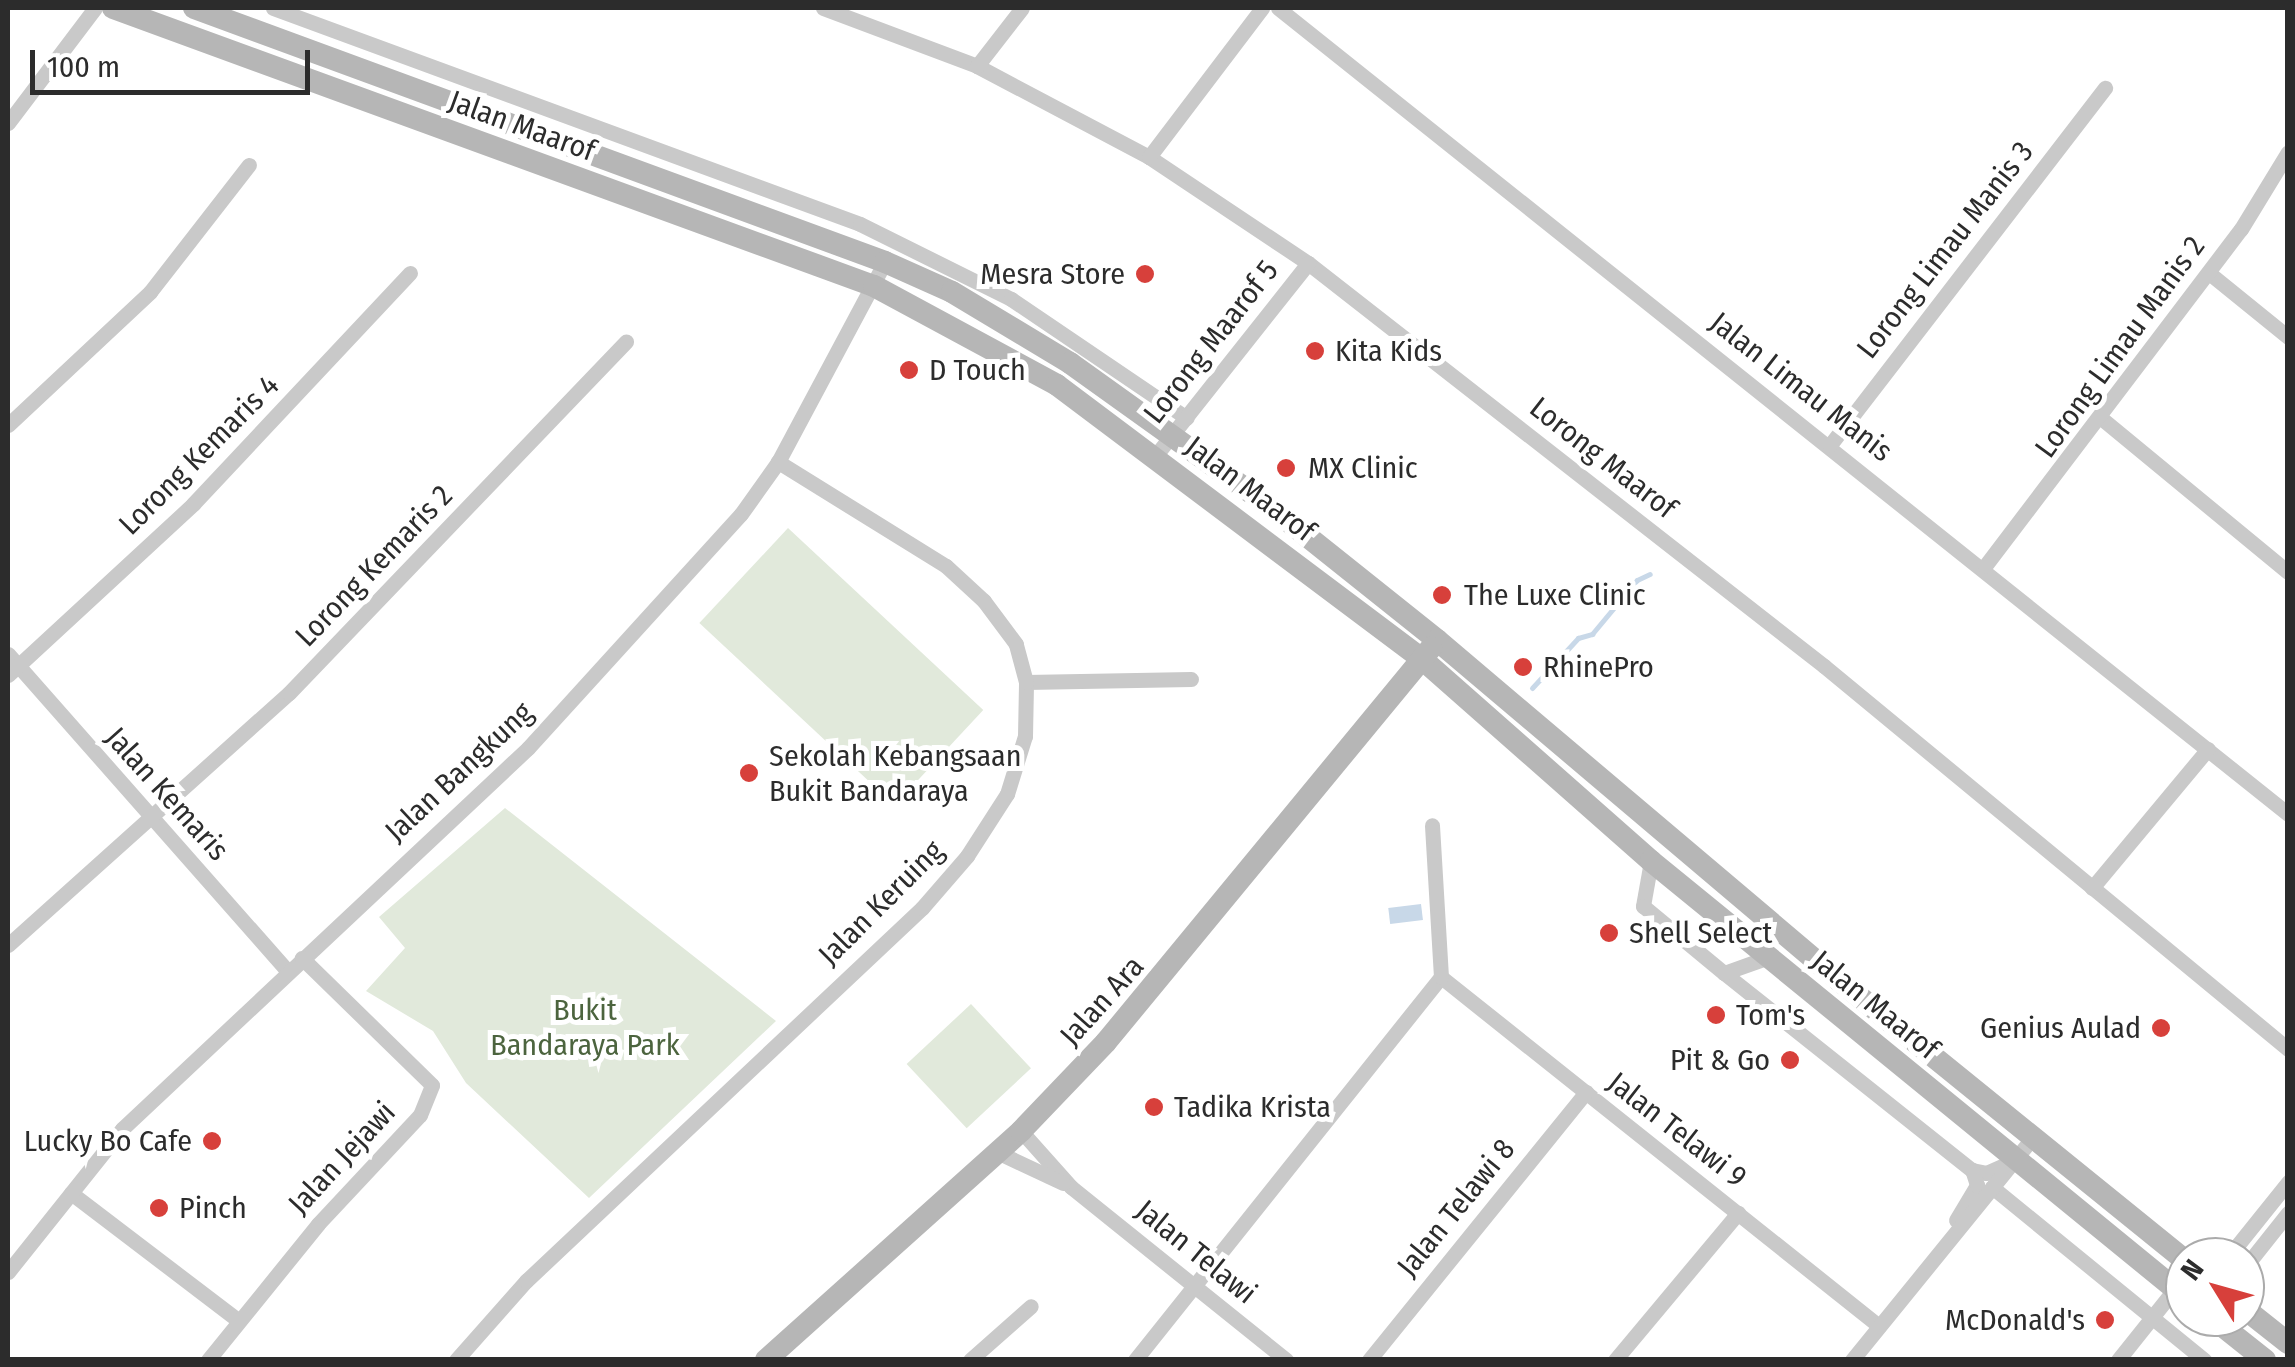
<!DOCTYPE html>
<style>
body{margin:0}
#map{position:relative;width:2295px;height:1367px;overflow:hidden;background:#fff;font-family:"Fira Sans Condensed",sans-serif}
div>[style]{position:absolute}
.green>*{inset:0;background:#e1e9db;transform-origin:0 0}
.water>*{inset:0;background:#c8d8e8;transform-origin:0 0}
.stream>*{height:5px;margin:-2.5px;padding:0 2.5px;transform-origin:2.5px;border-radius:2.5px;background:#c8d8e8}
.street>*{height:15px;margin:-7.5px;padding:0 7.5px;transform-origin:7.5px;border-radius:7.5px;background:#c9c9c9}
.secondary>*{height:22px;margin:-11px;padding:0 11px;transform-origin:11px;border-radius:11px;background:#b6b6b6}
.dots>*{width:28px;height:28px;translate:-50% -50%;box-sizing:border-box;border:5px solid #fff;border-radius:50%}
span{translate:-50% -50%;white-space:nowrap;text-align:center;line-height:1.15;-webkit-text-stroke:10px #fff;paint-order:stroke}
.street-label{font-size:30px;color:#2c2c2c}
.poi-label{font-size:30px;color:#2c2c2c}
.right{translate:-100% -50%;text-align:right}
.left{translate:0 -50%;text-align:left}
.park-label{font-size:30px;color:#4c643e}
.frame{position:absolute;inset:0;border:10px solid #2c2c2c;pointer-events:none}
.north{position:absolute;left:2165px;top:1237px;width:100px;height:100px;box-sizing:border-box;background:#fff;border:2px solid #ababab;border-radius:50%;rotate:307deg;font-size:28px;font-weight:700;line-height:40px;text-align:center;color:#2c2c2c}
.north::after{content:'';display:block;margin:auto;width:35px;height:45px;background:#d7403b;clip-path:polygon(50% 0,100% 100%,50% 72%,0 100%)}
.scale{position:absolute;left:30px;top:50px;width:280px;height:45px;box-sizing:border-box;border:5px solid #2c2c2c;border-top:0;padding-left:12px;font-size:30px;line-height:35px;white-space:nowrap;color:#2c2c2c;-webkit-text-stroke:8px #fff;paint-order:stroke}
</style>
<div id="map">
<div class="green">
<div style="left:788px;top:528px;width:267px;height:130px;rotate:43deg"></div>
<div style="clip-path:polygon(505px 808px,776px 1021px,589px 1198px,466px 1083px,433px 1031px,366px 991px,405px 948px,379px 917px)"></div>
<div style="left:971px;top:1004px;width:88px;height:88px;rotate:47deg"></div>
</div>
<div class="water">
<div style="left:1421px;top:904px;width:16px;height:33px;rotate:83deg"></div>
</div>
<div class="stream">
<div style="left:1532px;top:688px;width:68px;rotate:-47.4deg"></div>
<div style="left:1578px;top:638px;width:15px;rotate:-16deg"></div>
<div style="left:1592px;top:634px;width:70px;rotate:-50.2deg"></div>
<div style="left:1637px;top:580px;width:14px;rotate:-25deg"></div>
</div>
<div class="street">
<div style="left:273px;top:8px;width:625px;rotate:20.2deg"></div>
<div style="left:860px;top:224px;width:169px;rotate:26.4deg"></div>
<div style="left:1011px;top:299px;width:212px;rotate:34.1deg"></div>
<div style="left:823px;top:8px;width:165px;rotate:20.6deg"></div>
<div style="left:977px;top:66px;width:195px;rotate:27.9deg"></div>
<div style="left:1149px;top:157px;width:191px;rotate:33.7deg"></div>
<div style="left:1308px;top:263px;width:655px;rotate:37.99deg"></div>
<div style="left:1824px;top:666px;width:602px;rotate:39.54deg"></div>
<div style="left:1278px;top:8px;width:1292px;rotate:38.59deg"></div>
<div style="left:977px;top:66px;width:73px;rotate:-52.2deg"></div>
<div style="left:8px;top:123px;width:144px;rotate:-52.9deg"></div>
<div style="left:1149px;top:157px;width:187px;rotate:-52.8deg"></div>
<div style="left:2209px;top:273px;width:102px;rotate:39deg"></div>
<div style="left:2101px;top:418px;width:242px;rotate:39.5deg"></div>
<div style="left:8px;top:425px;width:195px;rotate:-43.1deg"></div>
<div style="left:150px;top:292px;width:161px;rotate:-52.1deg"></div>
<div style="left:1830px;top:445px;width:451px;rotate:-52.4deg"></div>
<div style="left:1156px;top:455px;width:245px;rotate:-51.6deg"></div>
<div style="left:1985px;top:566px;width:423px;rotate:-52.8deg"></div>
<div style="left:2241px;top:229px;width:90px;rotate:-58.6deg"></div>
<div style="left:8px;top:654px;width:422px;rotate:48.6deg"></div>
<div style="left:8px;top:675px;width:252px;rotate:-42.7deg"></div>
<div style="left:193px;top:504px;width:317px;rotate:-46.8deg"></div>
<div style="left:1026px;top:682px;width:165px;rotate:-1deg"></div>
<div style="left:1651px;top:861px;width:46px;rotate:100.1deg"></div>
<div style="left:1643px;top:906px;width:105px;rotate:39.6deg"></div>
<div style="left:1724px;top:973px;width:317px;rotate:38.5deg"></div>
<div style="left:1972px;top:1170px;width:14px;rotate:12deg"></div>
<div style="left:1986px;top:1173px;width:32px;rotate:-24deg"></div>
<div style="left:2092px;top:888px;width:181px;rotate:-50.2deg"></div>
<div style="left:8px;top:945px;width:377px;rotate:-41.9deg"></div>
<div style="left:289px;top:693px;width:487px;rotate:-46.2deg"></div>
<div style="left:1724px;top:973px;width:48px;rotate:-19.6deg"></div>
<div style="left:1441px;top:977px;width:560px;rotate:38.55deg"></div>
<div style="left:1021px;top:1131px;width:75px;rotate:48.2deg"></div>
<div style="left:1071px;top:1187px;width:276px;rotate:38.8deg"></div>
<div style="left:997px;top:1152px;width:73px;rotate:25.2deg"></div>
<div style="left:1992px;top:1187px;width:274px;rotate:39.2deg"></div>
<div style="left:71px;top:1193px;width:210px;rotate:37.3deg"></div>
<div style="left:1956px;top:1220px;width:41px;rotate:-59deg"></div>
<div style="left:1977px;top:1185px;width:16px;rotate:-108deg"></div>
<div style="left:2228px;top:1257px;width:96px;rotate:-51.3deg"></div>
<div style="left:2245px;top:1267px;width:69px;rotate:-51.5deg"></div>
<div style="left:8px;top:1272px;width:183px;rotate:-51.4deg"></div>
<div style="left:122px;top:1129px;width:557px;rotate:-43.18deg"></div>
<div style="left:528px;top:748px;width:316px;rotate:-47.7deg"></div>
<div style="left:741px;top:514px;width:64px;rotate:-54.6deg"></div>
<div style="left:778px;top:462px;width:227px;rotate:-61.9deg"></div>
<div style="left:208px;top:1360px;width:175px;rotate:-51deg"></div>
<div style="left:318px;top:1224px;width:149px;rotate:-46.9deg"></div>
<div style="left:420px;top:1115px;width:32px;rotate:-68deg"></div>
<div style="left:432px;top:1085px;width:182px;rotate:-135.7deg"></div>
<div style="left:456px;top:1360px;width:106px;rotate:-48.5deg"></div>
<div style="left:526px;top:1281px;width:544px;rotate:-43.29deg"></div>
<div style="left:922px;top:908px;width:69px;rotate:-49.1deg"></div>
<div style="left:967px;top:856px;width:74px;rotate:-57.2deg"></div>
<div style="left:1007px;top:794px;width:61px;rotate:-72.8deg"></div>
<div style="left:1025px;top:736px;width:54px;rotate:-88.9deg"></div>
<div style="left:1026px;top:682px;width:39px;rotate:-105deg"></div>
<div style="left:1016px;top:644px;width:54px;rotate:-126.7deg"></div>
<div style="left:984px;top:601px;width:52px;rotate:-137.4deg"></div>
<div style="left:946px;top:566px;width:198px;rotate:-148.2deg"></div>
<div style="left:970px;top:1360px;width:81px;rotate:-41.5deg"></div>
<div style="left:1135px;top:1360px;width:490px;rotate:-51.4deg"></div>
<div style="left:1441px;top:977px;width:152px;rotate:-93.4deg"></div>
<div style="left:1369px;top:1360px;width:345px;rotate:-51deg"></div>
<div style="left:1615px;top:1360px;width:192px;rotate:-50.1deg"></div>
<div style="left:1852px;top:1360px;width:287px;rotate:-50.9deg"></div>
<div style="left:2118px;top:1360px;width:107px;rotate:-51.4deg"></div>
</div>
<div class="secondary">
<div style="left:113px;top:8px;width:810px;rotate:20.07deg"></div>
<div style="left:874px;top:286px;width:208px;rotate:28.4deg"></div>
<div style="left:1057px;top:385px;width:456px;rotate:36.9deg"></div>
<div style="left:1422px;top:659px;width:305px;rotate:41.4deg"></div>
<div style="left:1651px;top:861px;width:689px;rotate:39.23deg"></div>
<div style="left:194px;top:8px;width:736px;rotate:20.18deg"></div>
<div style="left:885px;top:262px;width:73px;rotate:24.1deg"></div>
<div style="left:952px;top:292px;width:138px;rotate:31deg"></div>
<div style="left:1070px;top:363px;width:237px;rotate:35.6deg"></div>
<div style="left:1263px;top:501px;width:223px;rotate:38.6deg"></div>
<div style="left:1437px;top:640px;width:528px;rotate:40.24deg"></div>
<div style="left:1840px;top:981px;width:444px;rotate:39deg"></div>
<div style="left:2245px;top:1309px;width:55px;rotate:38.3deg"></div>
<div style="left:2211px;top:1317px;width:69px;rotate:38.5deg"></div>
<div style="left:766px;top:1360px;width:343px;rotate:-41.9deg"></div>
<div style="left:1021px;top:1131px;width:123px;rotate:-46.3deg"></div>
<div style="left:1106px;top:1042px;width:511px;rotate:-50.48deg"></div>
</div>
<div class="dots">
<div style="left:1145px;top:274px;background:#d7403b"></div>
<div style="left:1315px;top:351px;background:#d7403b"></div>
<div style="left:909px;top:370px;background:#d7403b"></div>
<div style="left:1286px;top:468px;background:#d7403b"></div>
<div style="left:1442px;top:595px;background:#d7403b"></div>
<div style="left:1523px;top:667px;background:#d7403b"></div>
<div style="left:749px;top:773px;background:#d7403b"></div>
<div style="left:1609px;top:933px;background:#d7403b"></div>
<div style="left:1716px;top:1015px;background:#d7403b"></div>
<div style="left:2161px;top:1028px;background:#d7403b"></div>
<div style="left:1790px;top:1060px;background:#d7403b"></div>
<div style="left:1154px;top:1107px;background:#d7403b"></div>
<div style="left:212px;top:1141px;background:#d7403b"></div>
<div style="left:159px;top:1208px;background:#d7403b"></div>
<div style="left:2105px;top:1320px;background:#d7403b"></div>
</div>
<div class="street-label">
<span style="left:522px;top:126px;rotate:20deg">Jalan Maarof</span>
<span style="left:1945px;top:250px;rotate:-52deg">Lorong Limau Manis 3</span>
<span style="left:1211px;top:342px;rotate:-52deg">Lorong Maarof 5</span>
<span style="left:2120px;top:347px;rotate:-54deg">Lorong Limau Manis 2</span>
<span style="left:1801px;top:387px;rotate:38deg">Jalan Limau Manis</span>
<span style="left:199px;top:455px;rotate:-45deg">Lorong Kemaris 4</span>
<span style="left:1603px;top:458px;rotate:38deg">Lorong Maarof</span>
<span style="left:1250px;top:489px;rotate:37deg">Jalan Maarof</span>
<span style="left:374px;top:566px;rotate:-46deg">Lorong Kemaris 2</span>
<span style="left:459px;top:772px;rotate:-43deg">Jalan Bangkung</span>
<span style="left:167px;top:794px;rotate:48deg">Jalan Kemaris</span>
<span style="left:881px;top:903px;rotate:-45deg">Jalan Keruing</span>
<span style="left:1102px;top:1001px;rotate:-48deg">Jalan Ara</span>
<span style="left:1875px;top:1005px;rotate:39deg">Jalan Maarof</span>
<span style="left:1677px;top:1130px;rotate:38deg">Jalan Telawi 9</span>
<span style="left:342px;top:1158px;rotate:-47deg">Jalan Jejawi</span>
<span style="left:1456px;top:1208px;rotate:-51deg">Jalan Telawi 8</span>
<span style="left:1196px;top:1252px;rotate:39deg">Jalan Telawi</span>
</div>
<div class="poi-label">
<span class="right" style="left:1125px;top:274px">Mesra Store</span>
<span class="left" style="left:1335px;top:351px">Kita Kids</span>
<span class="left" style="left:929px;top:370px">D Touch</span>
<span class="left" style="left:1308px;top:468px">MX Clinic</span>
<span class="left" style="left:1464px;top:595px">The Luxe Clinic</span>
<span class="left" style="left:1543px;top:667px">RhinePro</span>
<span class="left" style="left:769px;top:773px">Sekolah Kebangsaan<br>Bukit Bandaraya</span>
<span class="left" style="left:1629px;top:933px">Shell Select</span>
<span class="left" style="left:1736px;top:1015px">Tom's</span>
<span class="right" style="left:2141px;top:1028px">Genius Aulad</span>
<span class="right" style="left:1770px;top:1060px">Pit &amp; Go</span>
<span class="left" style="left:1174px;top:1107px">Tadika Krista</span>
<span class="right" style="left:192px;top:1141px">Lucky Bo Cafe</span>
<span class="left" style="left:179px;top:1208px">Pinch</span>
<span class="right" style="left:2085px;top:1320px">McDonald's</span>
</div>
<div class="park-label">
<span style="left:585px;top:1027px">Bukit<br>Bandaraya Park</span>
</div>
<div class="frame"></div>
<div class="north">N</div>
<div class="scale">100 m</div>
</div>
